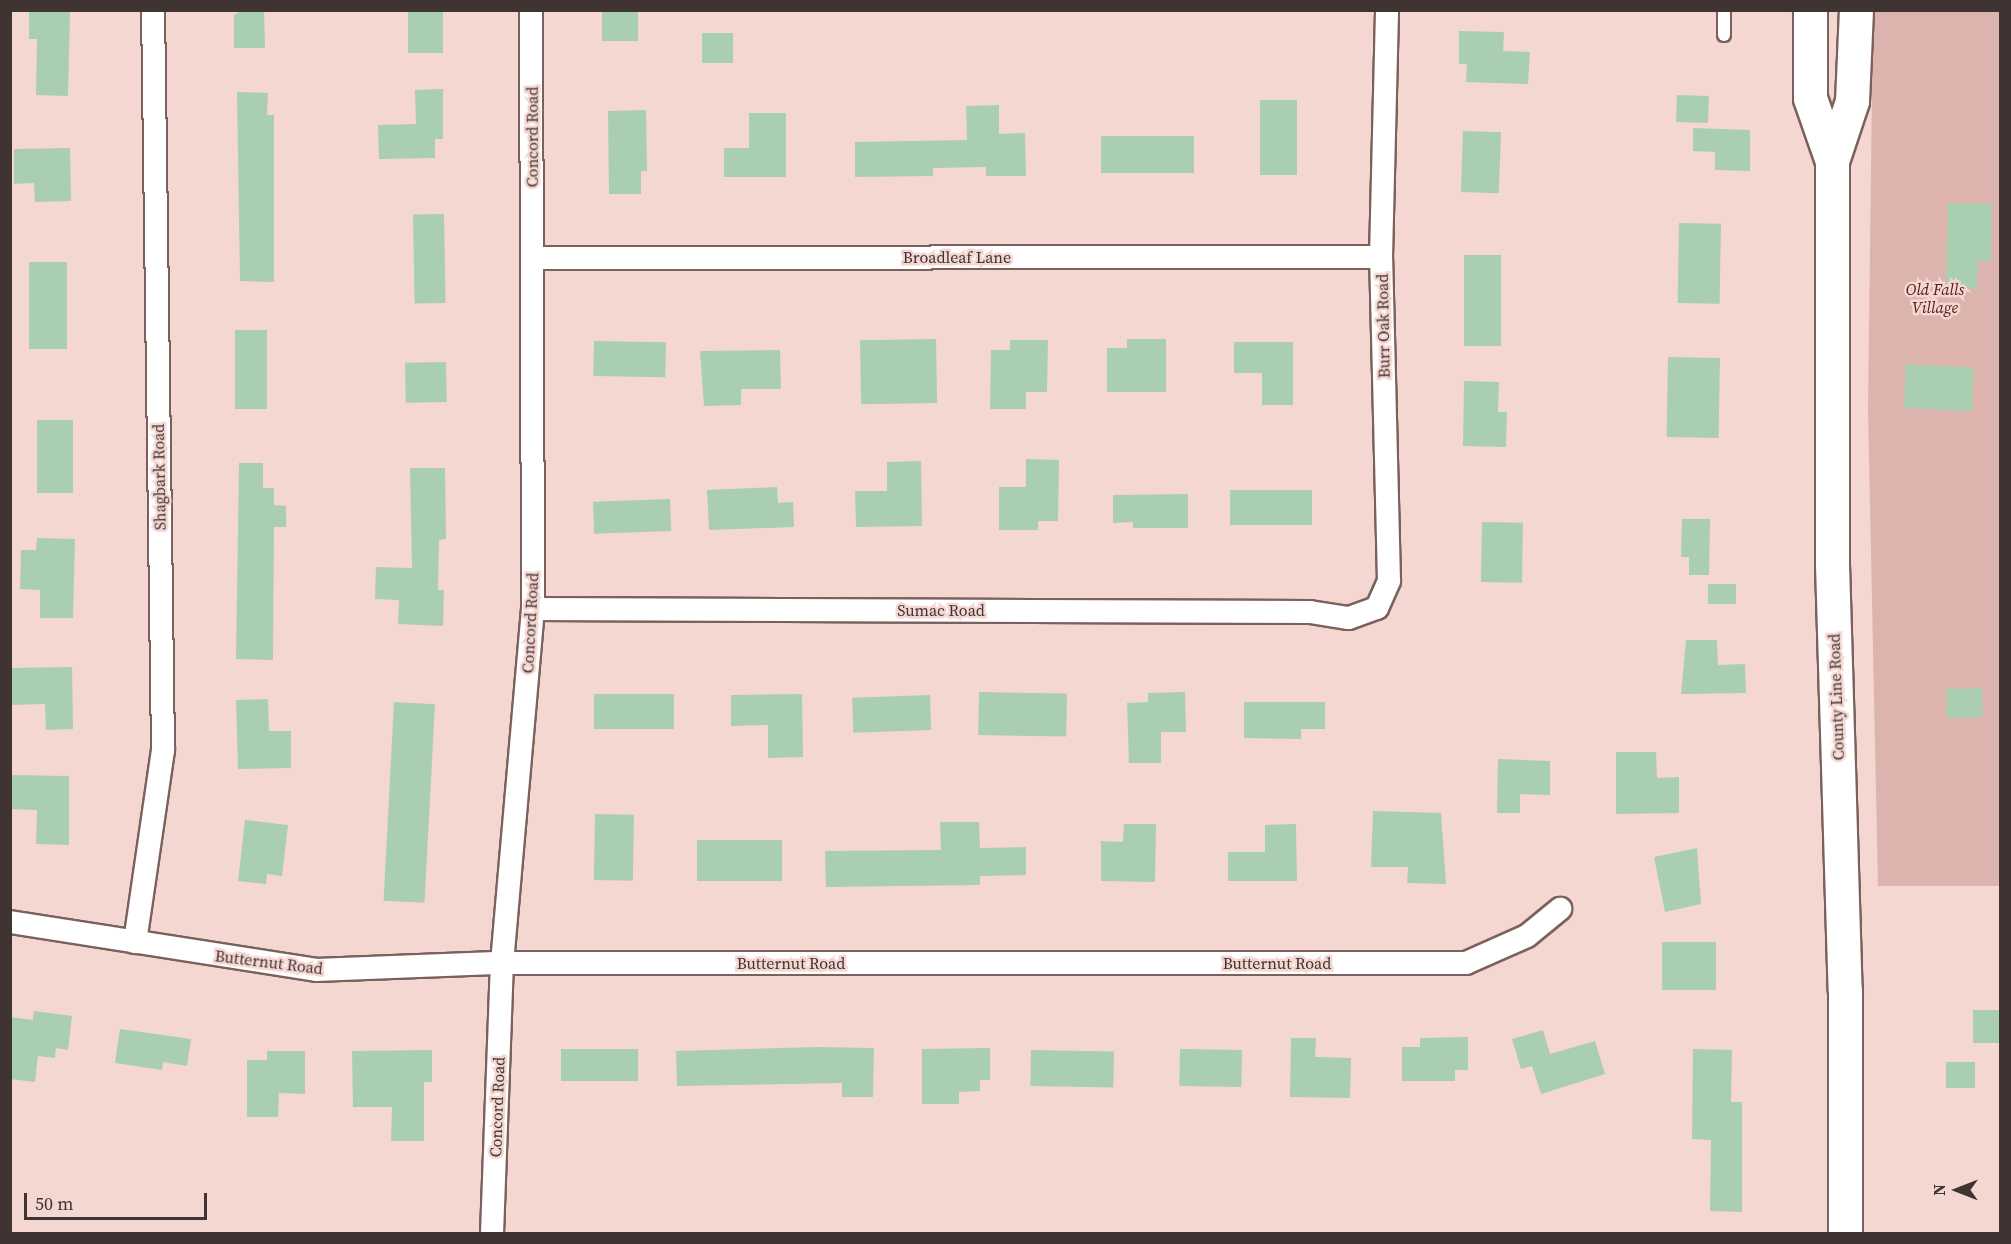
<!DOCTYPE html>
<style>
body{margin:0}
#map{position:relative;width:2011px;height:1244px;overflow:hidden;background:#f5d7d2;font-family:"Source Serif 4",serif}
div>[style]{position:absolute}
.green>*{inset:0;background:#dcb4ad}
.building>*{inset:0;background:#aaceb0;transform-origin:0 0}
.roads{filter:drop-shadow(2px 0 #7b615d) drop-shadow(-2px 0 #7b615d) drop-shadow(0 2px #7b615d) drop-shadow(0 -2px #7b615d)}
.service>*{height:12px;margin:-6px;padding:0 6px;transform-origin:6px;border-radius:6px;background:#fff}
.minor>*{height:22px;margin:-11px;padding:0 11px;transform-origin:11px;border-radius:11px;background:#fff}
.secondary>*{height:33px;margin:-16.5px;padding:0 16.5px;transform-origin:16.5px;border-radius:16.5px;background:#fff}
span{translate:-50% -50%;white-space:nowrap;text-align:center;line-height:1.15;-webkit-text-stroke:5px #f5d7d2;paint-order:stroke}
.street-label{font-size:16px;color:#3f3432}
.park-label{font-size:16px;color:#551b15;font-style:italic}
.frame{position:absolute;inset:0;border:12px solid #3f3432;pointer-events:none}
.north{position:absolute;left:1927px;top:1160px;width:60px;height:60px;-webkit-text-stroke:4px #f5d7d2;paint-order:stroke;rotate:270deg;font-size:16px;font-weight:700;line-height:24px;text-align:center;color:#3f3432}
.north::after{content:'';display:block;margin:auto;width:21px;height:27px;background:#3f3432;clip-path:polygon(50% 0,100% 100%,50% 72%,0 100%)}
.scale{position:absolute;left:24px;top:1193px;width:183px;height:27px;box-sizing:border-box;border:3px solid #3f3432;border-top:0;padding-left:8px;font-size:18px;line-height:21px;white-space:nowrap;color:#3f3432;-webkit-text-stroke:4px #f5d7d2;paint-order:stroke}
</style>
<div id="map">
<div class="green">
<div style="clip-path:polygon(1873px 11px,2000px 11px,2000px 886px,1878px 886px,1868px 410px)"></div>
</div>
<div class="building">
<div style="clip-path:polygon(243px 10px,264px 10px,265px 48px,234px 48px,234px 15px)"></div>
<div style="left:408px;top:10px;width:35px;height:43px"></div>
<div style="left:602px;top:10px;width:36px;height:31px"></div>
<div style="clip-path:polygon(29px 11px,70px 12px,68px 96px,36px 95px,37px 39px,29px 39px)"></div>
<div style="clip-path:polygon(1459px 31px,1504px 32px,1503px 51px,1530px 52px,1528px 84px,1466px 82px,1467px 64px,1459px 64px)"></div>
<div style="left:702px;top:33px;width:31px;height:30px"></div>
<div style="clip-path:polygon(443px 89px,443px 139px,435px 139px,435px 158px,379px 159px,378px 125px,416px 124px,415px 90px)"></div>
<div style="clip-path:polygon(237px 92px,268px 93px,267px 115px,274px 115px,274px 282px,240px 281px)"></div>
<div style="left:1677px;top:95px;width:32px;height:27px;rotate:2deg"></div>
<div style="left:1260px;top:100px;width:37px;height:75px"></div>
<div style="clip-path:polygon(999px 105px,999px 134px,1025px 133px,1026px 176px,986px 176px,986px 167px,933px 168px,933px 176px,855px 177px,855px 142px,967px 140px,966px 106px)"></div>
<div style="clip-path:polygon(646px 110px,647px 171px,641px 171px,641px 194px,609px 194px,608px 111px)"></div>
<div style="clip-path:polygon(749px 113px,786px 113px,786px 177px,724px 177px,724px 148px,749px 148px)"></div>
<div style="clip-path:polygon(1693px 128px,1750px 130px,1750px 171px,1715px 170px,1715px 152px,1693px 151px)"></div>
<div style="left:1463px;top:131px;width:38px;height:61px;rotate:2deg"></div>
<div style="left:1101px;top:136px;width:93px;height:37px"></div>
<div style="clip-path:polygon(70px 148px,71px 201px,35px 202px,34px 183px,14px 184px,14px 149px)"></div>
<div style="clip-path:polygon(1948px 203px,1992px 204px,1991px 261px,1978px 261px,1977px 289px,1946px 288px)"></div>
<div style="left:444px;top:214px;width:89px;height:31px;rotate:89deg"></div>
<div style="left:1679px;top:223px;width:42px;height:80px;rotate:1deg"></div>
<div style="left:1464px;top:255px;width:37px;height:91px"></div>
<div style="left:29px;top:262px;width:38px;height:87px"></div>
<div style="left:235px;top:330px;width:32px;height:79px"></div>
<div style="left:936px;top:339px;width:64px;height:76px;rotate:89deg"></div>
<div style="clip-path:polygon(1127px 339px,1166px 339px,1166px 392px,1107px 392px,1107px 348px,1127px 348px)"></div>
<div style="clip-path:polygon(1010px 340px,1048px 340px,1047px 392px,1026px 392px,1026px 409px,990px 409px,991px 350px,1010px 350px)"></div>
<div style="left:594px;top:341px;width:72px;height:35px;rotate:1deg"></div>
<div style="clip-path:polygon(1234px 342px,1293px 342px,1293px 405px,1262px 405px,1262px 373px,1234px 373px)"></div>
<div style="clip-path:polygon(780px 350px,781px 389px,741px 389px,741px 405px,704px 406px,700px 351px)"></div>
<div style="left:1668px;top:357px;width:52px;height:80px;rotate:1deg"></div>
<div style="left:446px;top:362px;width:40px;height:41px;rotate:89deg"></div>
<div style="left:1906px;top:364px;width:68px;height:44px;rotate:3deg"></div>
<div style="clip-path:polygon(1464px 381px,1499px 382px,1498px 412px,1507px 412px,1506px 447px,1463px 446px)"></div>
<div style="left:37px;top:420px;width:36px;height:73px"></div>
<div style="clip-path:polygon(1026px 459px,1059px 460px,1058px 521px,1038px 521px,1038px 530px,999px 530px,999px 487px,1026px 487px)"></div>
<div style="clip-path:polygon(921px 461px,922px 526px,856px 527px,855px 491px,887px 491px,887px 462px)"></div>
<div style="clip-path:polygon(239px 463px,263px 463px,263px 488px,274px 488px,274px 505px,286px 506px,286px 527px,274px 527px,273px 660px,236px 659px)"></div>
<div style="clip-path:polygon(410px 468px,445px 468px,446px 539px,439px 540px,438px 590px,444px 590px,443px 626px,398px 624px,399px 600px,375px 599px,376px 567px,412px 568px)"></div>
<div style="clip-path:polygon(777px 487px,778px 503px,793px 502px,794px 527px,709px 530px,707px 490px)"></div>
<div style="left:1312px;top:490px;width:35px;height:82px;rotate:90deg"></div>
<div style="clip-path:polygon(1188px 494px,1188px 528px,1133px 528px,1133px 522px,1113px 523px,1113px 495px)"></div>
<div style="left:670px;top:499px;width:32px;height:77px;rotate:88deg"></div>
<div style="clip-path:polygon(1682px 519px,1710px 519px,1709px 575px,1689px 575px,1689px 557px,1681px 557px)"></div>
<div style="left:1482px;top:522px;width:41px;height:60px;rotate:1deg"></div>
<div style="clip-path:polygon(37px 538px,75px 539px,73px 618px,40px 618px,40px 590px,20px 589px,21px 550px,36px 550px)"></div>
<div style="left:1708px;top:584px;width:28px;height:20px"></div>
<div style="clip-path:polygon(1686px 640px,1717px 640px,1718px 665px,1745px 664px,1746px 693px,1681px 694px)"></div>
<div style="clip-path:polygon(72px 667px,73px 729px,46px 730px,45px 704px,10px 705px,10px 668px)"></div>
<div style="left:1982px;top:688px;width:29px;height:36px;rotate:88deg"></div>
<div style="left:979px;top:692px;width:88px;height:43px;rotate:1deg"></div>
<div style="clip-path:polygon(1185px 692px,1186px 732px,1161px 732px,1161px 763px,1129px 763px,1127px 703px,1148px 702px,1148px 693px)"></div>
<div style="left:674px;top:694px;width:35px;height:80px;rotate:90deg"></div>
<div style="clip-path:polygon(802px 694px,803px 757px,768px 758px,768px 725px,731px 726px,731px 695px)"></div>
<div style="left:930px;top:695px;width:35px;height:78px;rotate:88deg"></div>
<div style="clip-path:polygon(268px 699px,269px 731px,291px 731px,291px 768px,238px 769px,236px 700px)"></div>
<div style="left:394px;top:702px;width:41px;height:199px;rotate:3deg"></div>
<div style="clip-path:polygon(1244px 702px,1325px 702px,1325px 729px,1301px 729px,1301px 739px,1244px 738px)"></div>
<div style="clip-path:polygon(1616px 752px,1656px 752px,1657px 778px,1679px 777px,1679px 813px,1616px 814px)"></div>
<div style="clip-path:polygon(1498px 759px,1550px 761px,1550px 795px,1520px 794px,1520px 813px,1497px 813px)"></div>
<div style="clip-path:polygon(10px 775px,69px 776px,69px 845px,36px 844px,37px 810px,10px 809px)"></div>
<div style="clip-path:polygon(1373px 811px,1441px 813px,1446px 884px,1407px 883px,1408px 867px,1371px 867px)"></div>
<div style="left:595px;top:814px;width:39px;height:66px;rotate:1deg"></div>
<div style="clip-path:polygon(245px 820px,288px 825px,282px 876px,267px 874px,266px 884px,238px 881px)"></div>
<div style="clip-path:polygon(940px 822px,979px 822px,980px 848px,1026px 847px,1026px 875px,980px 876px,980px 885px,826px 887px,825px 851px,941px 850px)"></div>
<div style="clip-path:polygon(1124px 824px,1156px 824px,1155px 882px,1101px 881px,1101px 841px,1123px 842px)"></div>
<div style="clip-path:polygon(1296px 824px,1297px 881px,1228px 881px,1228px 852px,1265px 852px,1265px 825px)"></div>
<div style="left:782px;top:840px;width:41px;height:85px;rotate:90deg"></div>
<div style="clip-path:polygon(1697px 848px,1701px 904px,1665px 912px,1654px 857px)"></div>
<div style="left:1662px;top:942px;width:54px;height:48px"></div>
<div style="left:1973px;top:1010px;width:28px;height:33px"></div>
<div style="clip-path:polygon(34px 1011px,72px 1016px,68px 1050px,56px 1048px,55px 1058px,38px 1056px,35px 1082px,10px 1079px,10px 1017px,33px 1020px)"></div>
<div style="clip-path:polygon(120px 1029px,191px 1039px,187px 1066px,163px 1062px,162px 1070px,115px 1063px)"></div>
<div style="clip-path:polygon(1543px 1030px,1550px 1054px,1595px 1041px,1605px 1074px,1541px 1094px,1532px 1066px,1521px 1069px,1512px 1039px)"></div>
<div style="clip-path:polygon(1468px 1037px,1468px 1070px,1455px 1070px,1455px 1081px,1402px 1081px,1402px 1047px,1420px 1047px,1420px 1038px)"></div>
<div style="clip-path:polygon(1291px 1038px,1316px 1038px,1315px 1057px,1351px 1058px,1350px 1098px,1290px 1097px)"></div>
<div style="clip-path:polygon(818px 1047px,874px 1048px,873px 1097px,842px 1097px,842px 1083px,677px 1086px,676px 1051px)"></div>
<div style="clip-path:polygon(990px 1048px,990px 1080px,980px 1080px,980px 1091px,959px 1092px,959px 1104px,922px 1104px,922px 1049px)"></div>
<div style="left:638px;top:1049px;width:32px;height:77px;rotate:90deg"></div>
<div style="left:1180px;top:1049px;width:62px;height:37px;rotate:1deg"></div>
<div style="clip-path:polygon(1693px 1049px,1732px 1050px,1731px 1102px,1742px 1102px,1742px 1212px,1710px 1211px,1711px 1140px,1692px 1139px)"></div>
<div style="clip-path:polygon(432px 1050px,432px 1082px,424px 1082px,424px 1141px,391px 1141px,392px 1107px,353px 1107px,352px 1051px)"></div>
<div style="left:1031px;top:1050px;width:83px;height:36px;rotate:1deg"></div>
<div style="clip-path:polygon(267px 1051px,305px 1051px,305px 1094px,279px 1093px,278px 1117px,247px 1117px,247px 1060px,267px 1060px)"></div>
<div style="left:1946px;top:1062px;width:29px;height:26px"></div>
</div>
<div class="roads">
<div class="service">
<div style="left:1724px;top:10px;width:25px;rotate:90deg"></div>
</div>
<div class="minor">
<div style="left:533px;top:258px;width:848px;rotate:-0.07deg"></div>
<div style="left:533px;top:609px;width:777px;rotate:0.22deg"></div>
<div style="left:1310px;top:612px;width:39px;rotate:9deg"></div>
<div style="left:1349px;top:618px;width:30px;rotate:-20deg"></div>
<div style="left:1377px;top:608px;width:30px;rotate:-66deg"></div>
<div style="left:1389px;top:581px;width:324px;rotate:-91.4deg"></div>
<div style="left:1381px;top:257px;width:247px;rotate:-88.6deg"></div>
<div style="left:10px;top:922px;width:310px;rotate:8.9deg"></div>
<div style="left:316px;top:970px;width:186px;rotate:-2.2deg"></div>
<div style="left:502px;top:963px;width:964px"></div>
<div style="left:1466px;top:963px;width:67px;rotate:-23.9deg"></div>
<div style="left:1527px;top:936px;width:43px;rotate:-39.3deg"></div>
<div style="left:135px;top:942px;width:194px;rotate:-81.7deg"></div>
<div style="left:163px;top:750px;width:740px;rotate:-90.77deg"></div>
<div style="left:492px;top:1234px;width:271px;rotate:-87.9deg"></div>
<div style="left:502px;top:963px;width:355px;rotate:-85deg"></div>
<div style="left:533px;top:609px;width:599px;rotate:-90.19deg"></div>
</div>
<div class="secondary">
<div style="left:1810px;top:10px;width:88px;rotate:90deg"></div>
<div style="left:1810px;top:98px;width:67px;rotate:70.8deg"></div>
<div style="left:1832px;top:161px;width:403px;rotate:90deg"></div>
<div style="left:1832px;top:564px;width:426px;rotate:88.3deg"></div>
<div style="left:1845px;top:990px;width:244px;rotate:90deg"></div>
<div style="left:1832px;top:161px;width:63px;rotate:-71.6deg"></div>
<div style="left:1852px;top:101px;width:91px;rotate:-87.5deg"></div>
</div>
</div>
<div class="street-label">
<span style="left:532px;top:137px;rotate:-90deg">Concord Road</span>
<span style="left:957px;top:257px">Broadleaf Lane</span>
<span style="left:1383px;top:326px;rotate:-91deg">Burr Oak Road</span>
<span style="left:159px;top:477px;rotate:-91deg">Shagbark Road</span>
<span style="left:941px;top:610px">Sumac Road</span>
<span style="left:530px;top:623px;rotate:-87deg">Concord Road</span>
<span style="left:1836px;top:697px;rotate:-92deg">County Line Road</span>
<span style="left:269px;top:962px;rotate:7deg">Butternut Road</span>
<span style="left:791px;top:963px">Butternut Road</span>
<span style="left:1277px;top:963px">Butternut Road</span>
<span style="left:497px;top:1107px;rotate:-88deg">Concord Road</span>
</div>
<div class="park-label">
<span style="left:1935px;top:298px">Old Falls<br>Village</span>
</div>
<div class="frame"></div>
<div class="north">N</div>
<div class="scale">50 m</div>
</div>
